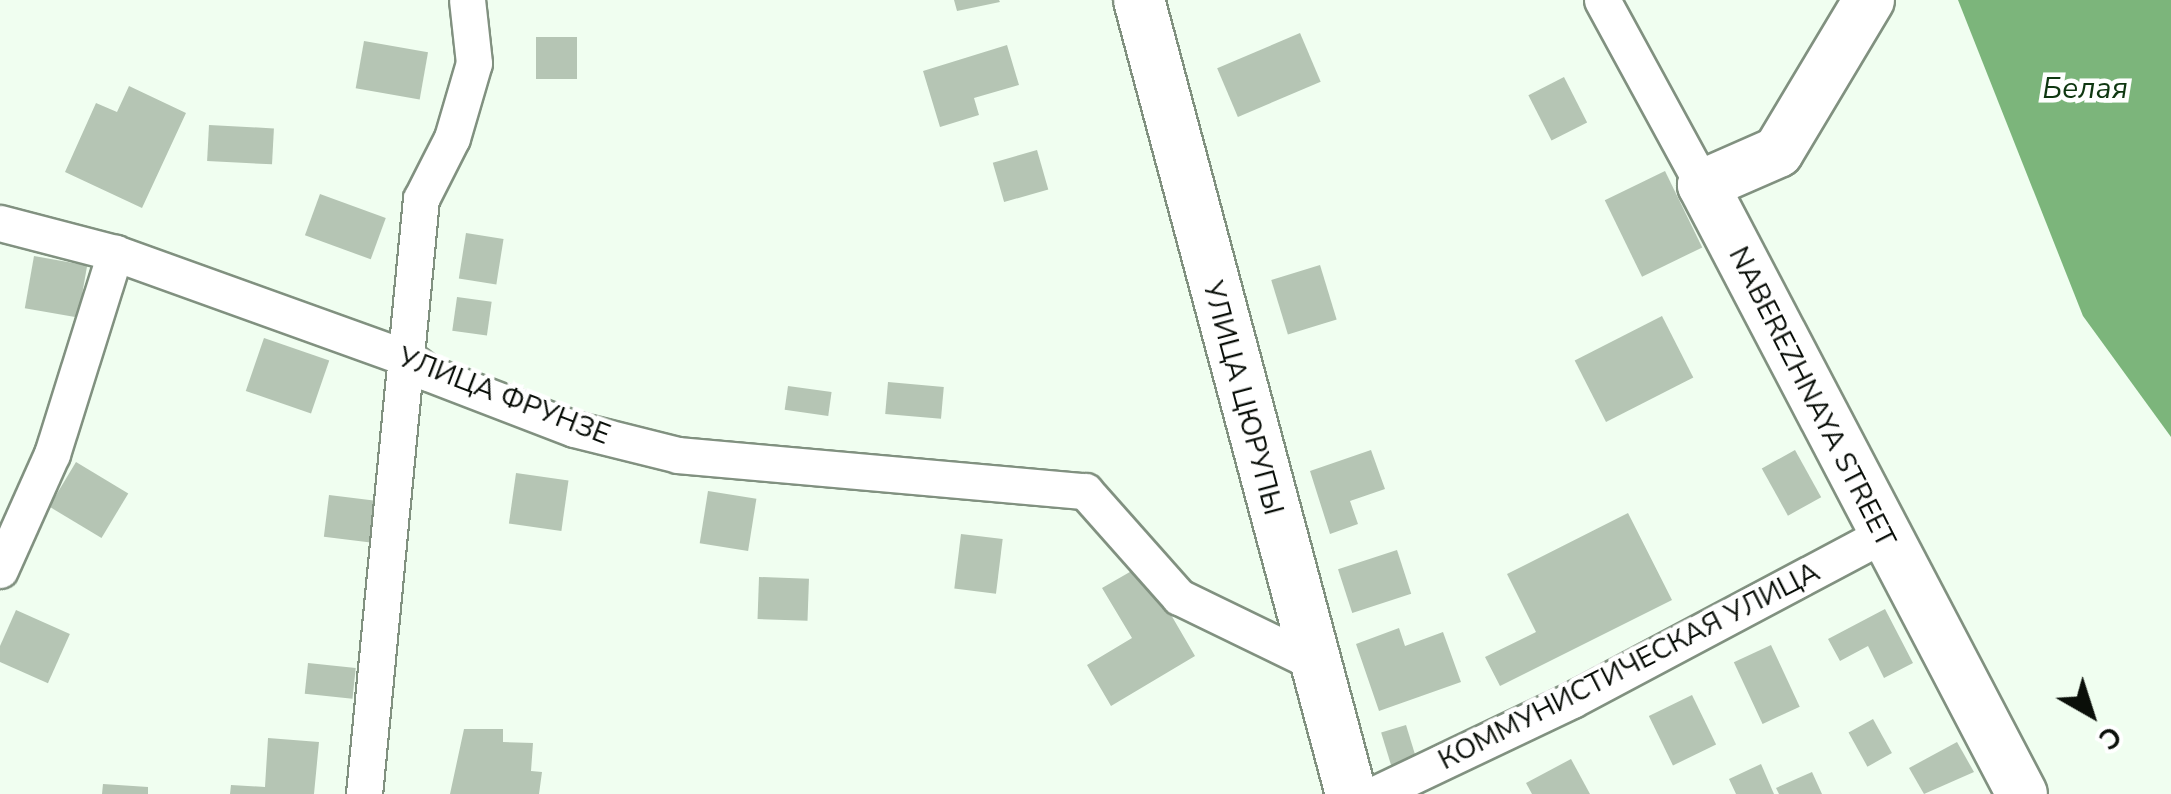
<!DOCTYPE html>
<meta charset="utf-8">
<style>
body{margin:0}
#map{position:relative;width:2171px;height:794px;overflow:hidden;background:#f0fef0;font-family:"Nunito Sans",sans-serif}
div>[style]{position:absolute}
.water>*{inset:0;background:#7cb57b}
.building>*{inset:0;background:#b5c5b4;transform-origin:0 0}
.roads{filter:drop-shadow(2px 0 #819180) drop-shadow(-2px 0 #819180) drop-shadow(0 2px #819180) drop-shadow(0 -2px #819180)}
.street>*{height:35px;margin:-17.5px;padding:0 17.5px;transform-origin:17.5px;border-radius:17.5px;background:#fff}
.secondary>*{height:50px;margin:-25px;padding:0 25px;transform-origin:25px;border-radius:25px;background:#fff}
span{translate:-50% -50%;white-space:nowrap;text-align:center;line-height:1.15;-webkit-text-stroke:9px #fff;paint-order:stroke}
.street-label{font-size:28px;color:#0a0f09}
.water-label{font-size:30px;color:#0f3711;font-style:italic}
.north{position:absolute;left:2041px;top:664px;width:100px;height:100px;-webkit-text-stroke:8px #fff;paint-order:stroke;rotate:141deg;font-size:28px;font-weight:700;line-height:40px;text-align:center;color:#0a0f09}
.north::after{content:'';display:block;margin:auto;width:35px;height:45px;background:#0a0f09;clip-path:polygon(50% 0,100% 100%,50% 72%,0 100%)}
</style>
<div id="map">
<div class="water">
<div style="clip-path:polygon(1958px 0,2171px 0,2171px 437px,2083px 316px)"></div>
</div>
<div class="building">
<div style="clip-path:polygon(954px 0,999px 0,1000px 2px,957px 11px)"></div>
<div style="left:1300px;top:33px;width:53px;height:90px;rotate:67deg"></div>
<div style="left:536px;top:37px;width:41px;height:42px"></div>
<div style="left:364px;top:41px;width:65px;height:48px;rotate:10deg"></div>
<div style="clip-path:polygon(1007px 45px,1019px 85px,974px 98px,979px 115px,940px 127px,923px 71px)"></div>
<div style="left:1564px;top:77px;width:51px;height:40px;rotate:63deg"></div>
<div style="clip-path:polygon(129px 86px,186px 113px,142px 208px,65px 172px,96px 103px,117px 112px)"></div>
<div style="left:209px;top:125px;width:65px;height:36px;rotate:3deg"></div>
<div style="left:1037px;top:150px;width:41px;height:46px;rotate:74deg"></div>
<div style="left:1665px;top:171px;width:85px;height:67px;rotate:64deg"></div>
<div style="left:320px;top:194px;width:70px;height:44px;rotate:20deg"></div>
<div style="left:466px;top:233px;width:38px;height:46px;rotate:9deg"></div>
<div style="left:34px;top:256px;width:54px;height:53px;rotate:10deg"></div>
<div style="left:1320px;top:265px;width:57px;height:51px;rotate:73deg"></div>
<div style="left:457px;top:297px;width:35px;height:34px;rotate:8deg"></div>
<div style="left:1662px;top:316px;width:69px;height:98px;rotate:63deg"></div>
<div style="left:264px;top:338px;width:69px;height:56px;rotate:19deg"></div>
<div style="left:888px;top:382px;width:56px;height:32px;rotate:5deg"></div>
<div style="left:788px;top:386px;width:44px;height:24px;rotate:8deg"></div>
<div style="clip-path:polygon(1371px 450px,1385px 489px,1350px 501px,1358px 524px,1330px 534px,1310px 471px)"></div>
<div style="left:1795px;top:450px;width:54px;height:38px;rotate:61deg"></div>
<div style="left:76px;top:462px;width:61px;height:52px;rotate:31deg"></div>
<div style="left:516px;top:473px;width:53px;height:51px;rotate:8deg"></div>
<div style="left:708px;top:491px;width:49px;height:53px;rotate:9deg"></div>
<div style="left:329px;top:495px;width:47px;height:42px;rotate:7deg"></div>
<div style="clip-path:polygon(1628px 513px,1672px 600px,1500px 686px,1485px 657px,1536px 632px,1507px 574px)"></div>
<div style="left:961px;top:534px;width:42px;height:55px;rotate:7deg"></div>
<div style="left:1397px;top:550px;width:46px;height:62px;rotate:72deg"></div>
<div style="clip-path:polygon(1142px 565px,1195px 656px,1111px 706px,1087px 665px,1132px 638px,1102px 588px)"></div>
<div style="left:759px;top:577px;width:50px;height:42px;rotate:2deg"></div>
<div style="clip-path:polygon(1885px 609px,1913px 663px,1884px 678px,1868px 646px,1840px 661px,1828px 639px)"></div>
<div style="left:16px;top:610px;width:59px;height:54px;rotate:24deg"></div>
<div style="clip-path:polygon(1399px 628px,1405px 646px,1443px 632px,1461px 682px,1379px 711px,1356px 644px)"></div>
<div style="left:1771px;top:645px;width:68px;height:41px;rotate:65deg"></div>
<div style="left:308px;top:663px;width:48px;height:31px;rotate:6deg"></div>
<div style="left:1692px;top:695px;width:55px;height:48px;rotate:64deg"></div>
<div style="left:1873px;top:719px;width:39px;height:28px;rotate:61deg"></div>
<div style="left:1406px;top:725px;width:34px;height:26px;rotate:73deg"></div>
<div style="clip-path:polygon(464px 729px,503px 729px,503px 742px,533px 743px,531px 771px,542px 772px,539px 794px,450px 794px)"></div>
<div style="clip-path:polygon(268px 738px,319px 742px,314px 794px,230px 794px,231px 785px,265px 787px)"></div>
<div style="clip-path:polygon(1957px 742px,1974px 772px,1924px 794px,1909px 768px)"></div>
<div style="clip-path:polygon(1571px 759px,1590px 794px,1532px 794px,1526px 783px)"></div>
<div style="clip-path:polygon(1761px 764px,1774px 794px,1736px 794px,1729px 779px)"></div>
<div style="clip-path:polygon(1812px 772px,1822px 794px,1779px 794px,1776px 788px)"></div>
<div style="clip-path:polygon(103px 784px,148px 787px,148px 794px,102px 794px)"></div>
</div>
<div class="roads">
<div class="street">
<div style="left:1602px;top:0;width:211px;rotate:61.4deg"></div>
<div style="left:0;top:223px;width:119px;rotate:14.6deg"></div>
<div style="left:115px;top:253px;width:313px;rotate:19.8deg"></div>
<div style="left:409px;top:359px;width:24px;rotate:36deg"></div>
<div style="left:428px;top:373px;width:156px;rotate:21deg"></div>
<div style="left:574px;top:429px;width:107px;rotate:14deg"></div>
<div style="left:678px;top:455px;width:409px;rotate:5.1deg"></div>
<div style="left:1085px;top:491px;width:142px;rotate:48.4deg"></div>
<div style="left:1179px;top:597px;width:147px;rotate:25.9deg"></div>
<div style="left:0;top:570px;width:127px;rotate:-65.9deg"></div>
<div style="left:52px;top:454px;width:211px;rotate:-72.6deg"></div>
<div style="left:364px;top:794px;width:598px;rotate:-84.53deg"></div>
<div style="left:421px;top:199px;width:68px;rotate:-63.1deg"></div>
<div style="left:452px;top:138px;width:78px;rotate:-73.7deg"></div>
<div style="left:474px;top:63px;width:63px;rotate:-96.3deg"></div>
<div style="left:1375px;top:794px;width:218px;rotate:-25.5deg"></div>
<div style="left:1572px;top:700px;width:351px;rotate:-28deg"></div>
</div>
<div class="secondary">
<div style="left:1139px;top:0;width:822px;rotate:75.05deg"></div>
<div style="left:1869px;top:0;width:177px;rotate:120.9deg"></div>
<div style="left:1778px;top:152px;width:82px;rotate:156.3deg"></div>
<div style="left:1703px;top:185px;width:687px;rotate:62.35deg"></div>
</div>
</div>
<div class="street-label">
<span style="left:504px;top:396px;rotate:21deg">УЛИЦА ФРУНЗЕ</span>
<span style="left:1812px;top:397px;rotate:63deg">NABEREZHNAYA STREET</span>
<span style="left:1243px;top:398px;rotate:75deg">УЛИЦА ЦЮРУПЫ</span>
<span style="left:1629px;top:666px;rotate:-27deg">КОММУНИСТИЧЕСКАЯ УЛИЦА</span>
</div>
<div class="water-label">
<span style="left:2085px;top:89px">Белая</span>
</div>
<div class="north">С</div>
</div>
